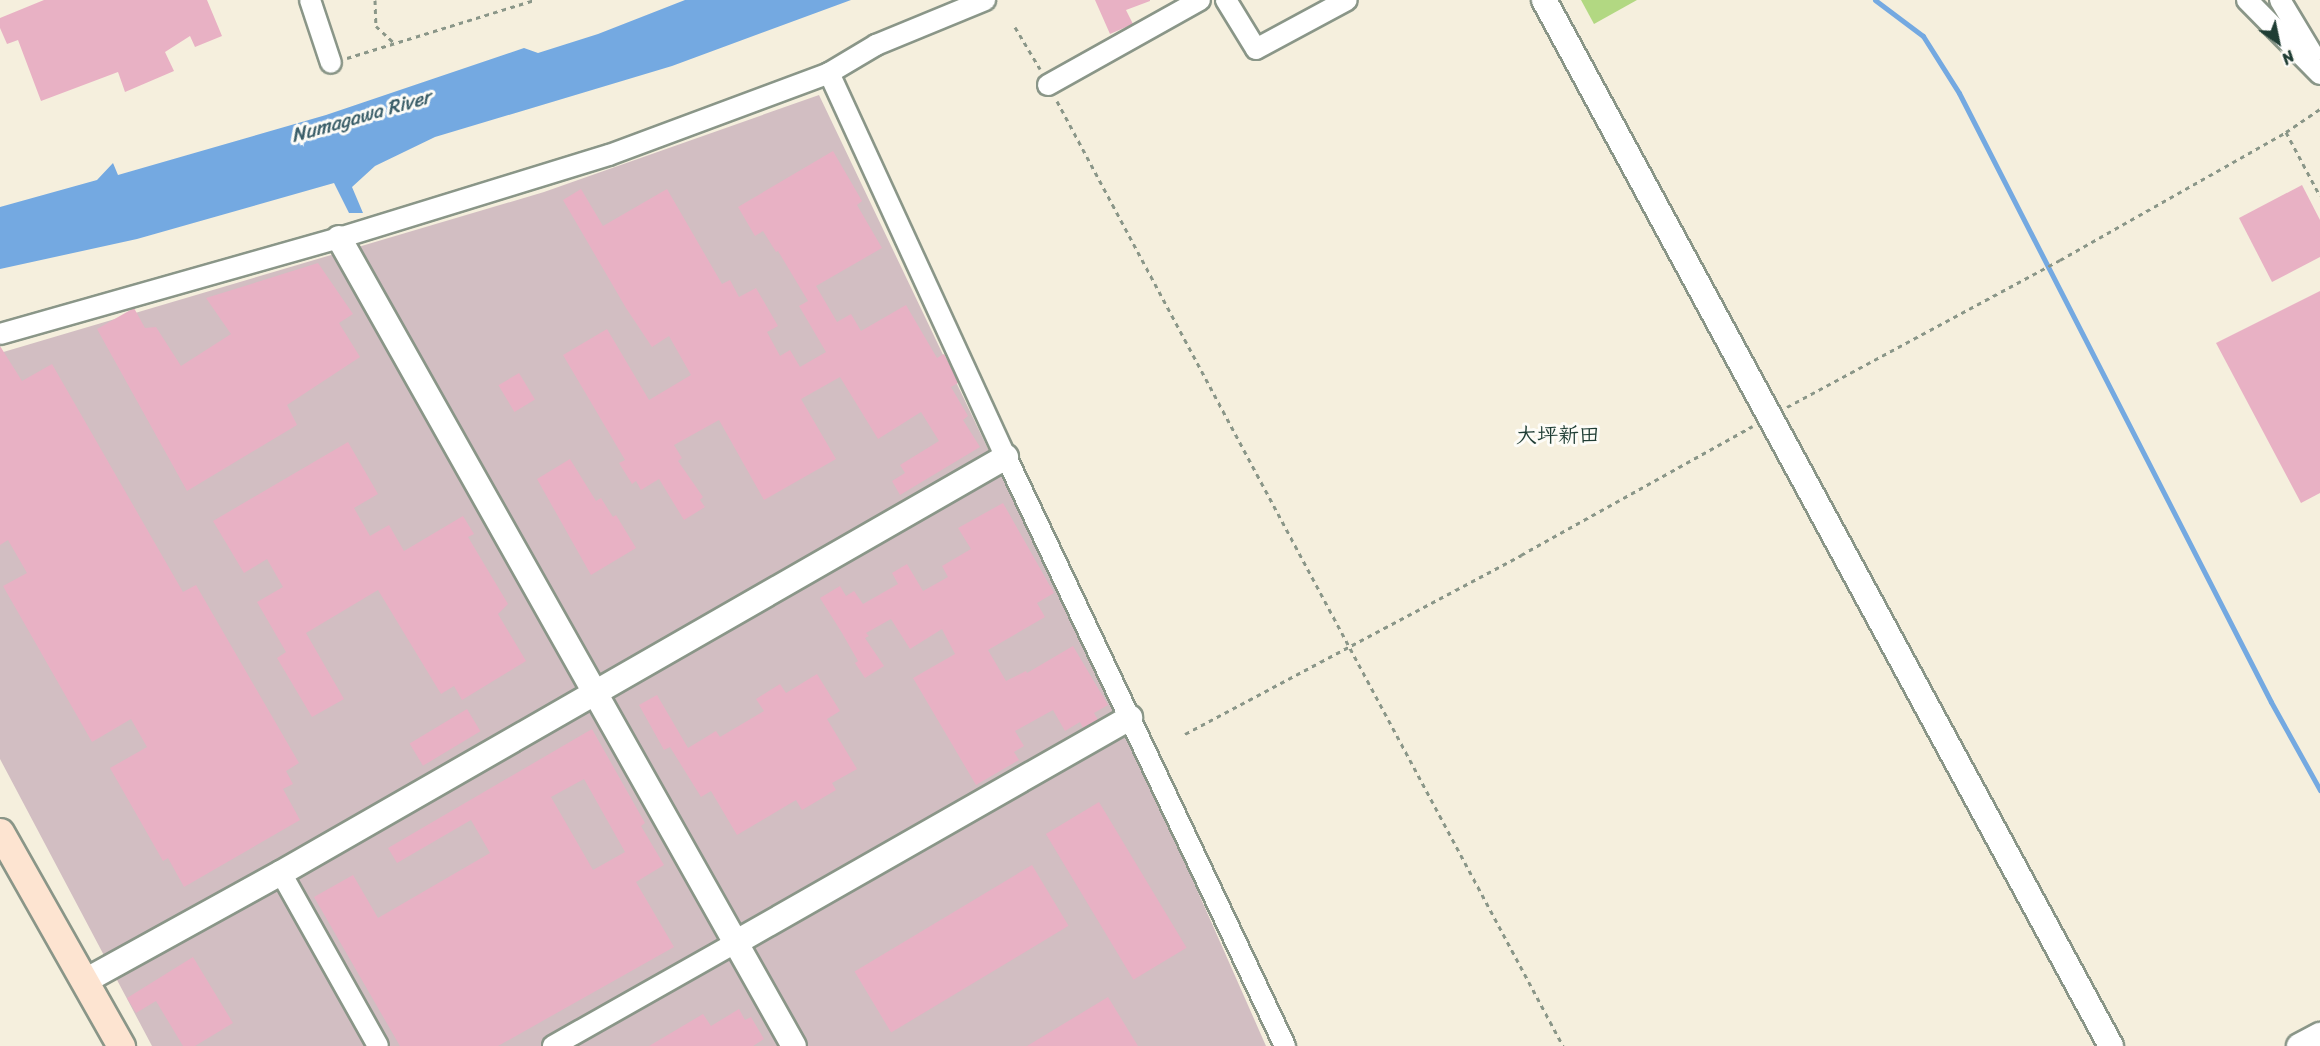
<!DOCTYPE html>
<meta charset="utf-8">
<style>
body{margin:0}
#map{position:relative;width:2320px;height:1046px;overflow:hidden;background:#f5efdd;font-family:Sriracha,"Klee One",sans-serif}
div>[style]{position:absolute}
.industrial>*{inset:0;background:#d2bec2}
.green>*{inset:0;background:#b2d882}
.water>*{inset:0;background:#74a9e1}
.stream>*{height:5px;margin:-2.5px;padding:0 2.5px;transform-origin:2.5px;border-radius:2.5px;background:#74a9e1}
.building>*{inset:0;background:#e8b1c4;transform-origin:0 0}
.path>*{height:3px;margin-top:-1.5px;transform-origin:0;background:repeating-linear-gradient(90deg,#8a9688 0 4.5px,transparent 0 9px)}
.roads{filter:drop-shadow(2px 0 #8a9688) drop-shadow(-2px 0 #8a9688) drop-shadow(0 2px #8a9688) drop-shadow(0 -2px #8a9688)}
.minor>*{height:20px;margin:-10px;padding:0 10px;transform-origin:10px;border-radius:10px;background:#fff}
.tertiary>*{height:24px;margin:-12px;padding:0 12px;transform-origin:12px;border-radius:12px;background:#fff}
.secondary>*{height:27px;margin:-13.5px;padding:0 13.5px;transform-origin:13.5px;border-radius:13.5px;background:#fde4d1}
span{translate:-50% -50%;white-space:nowrap;text-align:center;line-height:1.15;-webkit-text-stroke:6px #fdfcf7;paint-order:stroke}
.water-label{font-size:20px;color:#395d68;font-style:italic}
.quarter-label{font-size:21px;color:#1f3d34;font-weight:700}
.north{position:absolute;left:2248px;top:12px;width:60px;height:60px;-webkit-text-stroke:4px #fdfcf7;paint-order:stroke;rotate:147deg;font-size:16px;font-weight:700;line-height:24px;text-align:center;color:#1f3d34}
.north::after{content:'';display:block;margin:auto;width:21px;height:27px;background:#1f3d34;clip-path:polygon(50% 0,100% 100%,50% 72%,0 100%)}
</style>
<div id="map">
<div class="industrial">
<div style="clip-path:polygon(819px 95px,989px 451px,1119px 713px,1266px 1046px,152px 1046px,0 759px,0 353px,544px 192px)"></div>
</div>
<div class="green">
<div style="clip-path:polygon(1581px 0,1637px 0,1594px 24px)"></div>
</div>
<div class="water">
<div style="clip-path:polygon(685px 0,851px 0,672px 66px,435px 137px,375px 166px,352px 187px,363px 213px,349px 213px,334px 183px,137px 239px,0 269px,0 207px,97px 180px,113px 163px,118px 175px,326px 115px,524px 48px,538px 53px,598px 34px)"></div>
</div>
<div class="stream">
<div style="left:1875px;top:0;width:60px;rotate:36.9deg"></div>
<div style="left:1923px;top:36px;width:67px;rotate:57.7deg"></div>
<div style="left:1959px;top:93px;width:684px;rotate:62.87deg"></div>
<div style="left:2271px;top:702px;width:101px;rotate:60.9deg"></div>
</div>
<div class="building">
<div style="clip-path:polygon(44px 0,207px 0,222px 36px,195px 47px,190px 36px,165px 52px,174px 71px,125px 92px,118px 72px,41px 101px,18px 40px,7px 44px,0 28px,0 18px)"></div>
<div style="clip-path:polygon(1095px 0,1150px 0,1150px 1px,1126px 10px,1133px 24px,1110px 34px)"></div>
<div style="clip-path:polygon(833px 151px,862px 201px,857px 205px,882px 248px,816px 286px,837px 322px,851px 314px,861px 331px,906px 305px,937px 358px,944px 354px,952px 369px,958px 383px,951px 387px,968px 416px,963px 420px,980px 447px,900px 495px,892px 481px,905px 473px,900px 465px,939px 441px,921px 412px,878px 439px,840px 377px,801px 399px,836px 459px,764px 500px,719px 420px,674px 445px,682px 458px,678px 461px,703px 497px,700px 500px,705px 507px,684px 520px,659px 479px,641px 490px,636px 481px,632px 484px,619px 463px,625px 460px,563px 355px,607px 329px,649px 400px,691px 375px,669px 336px,652px 347px,626px 308px,563px 200px,581px 189px,603px 226px,667px 189px,722px 284px,730px 280px,739px 297px,756px 288px,778px 326px,767px 332px,780px 356px,790px 350px,800px 367px,826px 352px,799px 306px,808px 301px,778px 251px,776px 252px,763px 231px,755px 236px,738px 207px)"></div>
<div style="clip-path:polygon(2302px 185px,2320px 220px,2320px 257px,2272px 282px,2239px 218px)"></div>
<div style="clip-path:polygon(318px 263px,353px 314px,339px 323px,360px 357px,287px 405px,297px 425px,187px 491px,97px 329px,134px 308px,145px 328px,156px 327px,181px 366px,231px 334px,206px 298px)"></div>
<div style="clip-path:polygon(2320px 291px,2320px 493px,2301px 503px,2216px 343px)"></div>
<div style="clip-path:polygon(0 346px,22px 381px,52px 364px,183px 592px,196px 585px,299px 763px,286px 771px,293px 784px,283px 789px,300px 820px,184px 887px,168px 858px,163px 861px,110px 768px,147px 747px,131px 719px,92px 742px,3px 586px,27px 573px,8px 540px,0 545px)"></div>
<div style="left:519px;top:373px;width:31px;height:24px;rotate:59deg"></div>
<div style="clip-path:polygon(348px 442px,378px 494px,354px 508px,370px 536px,389px 525px,404px 551px,463px 516px,474px 534px,468px 537px,508px 604px,498px 614px,526px 661px,462px 700px,454px 686px,441px 694px,378px 590px,306px 633px,344px 699px,312px 717px,277px 658px,286px 652px,257px 602px,283px 587px,267px 559px,244px 573px,213px 521px)"></div>
<div style="clip-path:polygon(570px 459px,596px 501px,601px 498px,613px 517px,616px 515px,636px 548px,591px 575px,537px 479px)"></div>
<div style="clip-path:polygon(1003px 503px,1054px 593px,1037px 603px,1045px 617px,988px 650px,1006px 681px,1026px 671px,1027px 673px,1073px 646px,1108px 705px,1094px 713px,1098px 720px,1083px 728px,1080px 722px,1065px 731px,1053px 710px,1015px 731px,1024px 746px,1014px 752px,1019px 760px,976px 785px,913px 678px,955px 654px,942px 629px,910px 649px,891px 619px,866px 633px,869px 636px,865px 638px,884px 666px,865px 678px,855px 663px,858px 661px,842px 633px,820px 598px,840px 586px,846px 596px,854px 591px,863px 604px,898px 584px,892px 573px,907px 564px,923px 591px,948px 577px,942px 566px,971px 549px,958px 528px)"></div>
<div style="clip-path:polygon(817px 674px,840px 711px,827px 719px,857px 769px,832px 783px,836px 790px,802px 810px,796px 800px,737px 835px,711px 791px,701px 797px,670px 747px,664px 750px,639px 705px,657px 695px,688px 748px,716px 731px,720px 737px,764px 711px,756px 699px,780px 684px,786px 693px)"></div>
<div style="left:467px;top:709px;width:26px;height:67px;rotate:59deg"></div>
<div style="clip-path:polygon(evenodd,592px 729px,645px 823px,641px 826px,664px 865px,636px 882px,674px 947px,498px 1046px,400px 1046px,314px 897px,353px 875px,378px 918px,490px 853px,471px 820px,397px 863px,388px 848px,592px 729px,584px 779px,625px 852px,593px 870px,551px 797px,584px 779px)"></div>
<div style="left:1099px;top:802px;width:170px;height:62px;rotate:59deg"></div>
<div style="left:1032px;top:865px;width:71px;height:207px;rotate:59deg"></div>
<div style="clip-path:polygon(193px 957px,233px 1023px,195px 1046px,183px 1046px,156px 1001px,136px 1013px,127px 998px)"></div>
<div style="clip-path:polygon(1108px 997px,1138px 1046px,1027px 1046px)"></div>
<div style="clip-path:polygon(739px 1009px,745px 1020px,751px 1017px,764px 1039px,753px 1046px,649px 1046px,703px 1014px,711px 1026px)"></div>
</div>
<div class="path">
<div style="left:375px;top:0;width:26px;rotate:88deg"></div>
<div style="left:376px;top:26px;width:25px;rotate:43deg"></div>
<div style="left:1015px;top:27px;width:49px;rotate:59.2deg"></div>
<div style="left:347px;top:58px;width:196px;rotate:-17.2deg"></div>
<div style="left:1057px;top:101px;width:1072px;rotate:61.83deg"></div>
<div style="left:2286px;top:132px;width:72px;rotate:62deg"></div>
<div style="left:1787px;top:407px;width:310px;rotate:-28.3deg"></div>
<div style="left:2060px;top:260px;width:260px;rotate:-29.5deg"></div>
<div style="left:2286px;top:132px;width:41px;rotate:-34.1deg"></div>
<div style="left:1185px;top:734px;width:381px;rotate:-28deg"></div>
<div style="left:1521px;top:555px;width:265px;rotate:-29.1deg"></div>
</div>
<div class="roads">
<div class="minor">
<div style="left:310px;top:0;width:66px;rotate:71.6deg"></div>
<div style="left:1226px;top:0;width:57px;rotate:58.5deg"></div>
<div style="left:1256px;top:49px;width:103px;rotate:-28.3deg"></div>
<div style="left:2247px;top:0;width:104px;rotate:45.4deg"></div>
<div style="left:2280px;top:0;width:62px;rotate:58.9deg"></div>
<div style="left:829px;top:73px;width:423px;rotate:65.3deg"></div>
<div style="left:1006px;top:457px;width:652px;rotate:64.65deg"></div>
<div style="left:1048px;top:85px;width:174px;rotate:-29.2deg"></div>
<div style="left:0;top:334px;width:352px;rotate:-15.8deg"></div>
<div style="left:339px;top:238px;width:282px;rotate:-17.1deg"></div>
<div style="left:609px;top:155px;width:235px;rotate:-20.4deg"></div>
<div style="left:829px;top:73px;width:55px;rotate:-30.8deg"></div>
<div style="left:876px;top:45px;width:118px;rotate:-22.4deg"></div>
<div style="left:281px;top:873px;width:198px;rotate:60.7deg"></div>
<div style="left:553px;top:1046px;width:209px;rotate:-29.5deg"></div>
</div>
<div class="tertiary">
<div style="left:1544px;top:0;width:1190px;rotate:61.54deg"></div>
<div style="left:339px;top:238px;width:927px;rotate:60.62deg"></div>
<div style="left:735px;top:943px;width:455px;rotate:-29.7deg"></div>
<div style="left:85px;top:981px;width:224px;rotate:-28.9deg"></div>
<div style="left:281px;top:873px;width:836px;rotate:-29.85deg"></div>
<div style="left:2299px;top:1046px;width:24px;rotate:-28deg"></div>
</div>
<div class="secondary">
<div style="left:0;top:832px;width:246px;rotate:60.5deg"></div>
</div>
</div>
<div class="water-label">
<span style="left:361px;top:116px;rotate:-16deg">Numagawa River</span>
</div>
<div class="quarter-label">
<span style="left:1558px;top:435px">大坪新田</span>
</div>
<div class="north">N</div>
</div>
